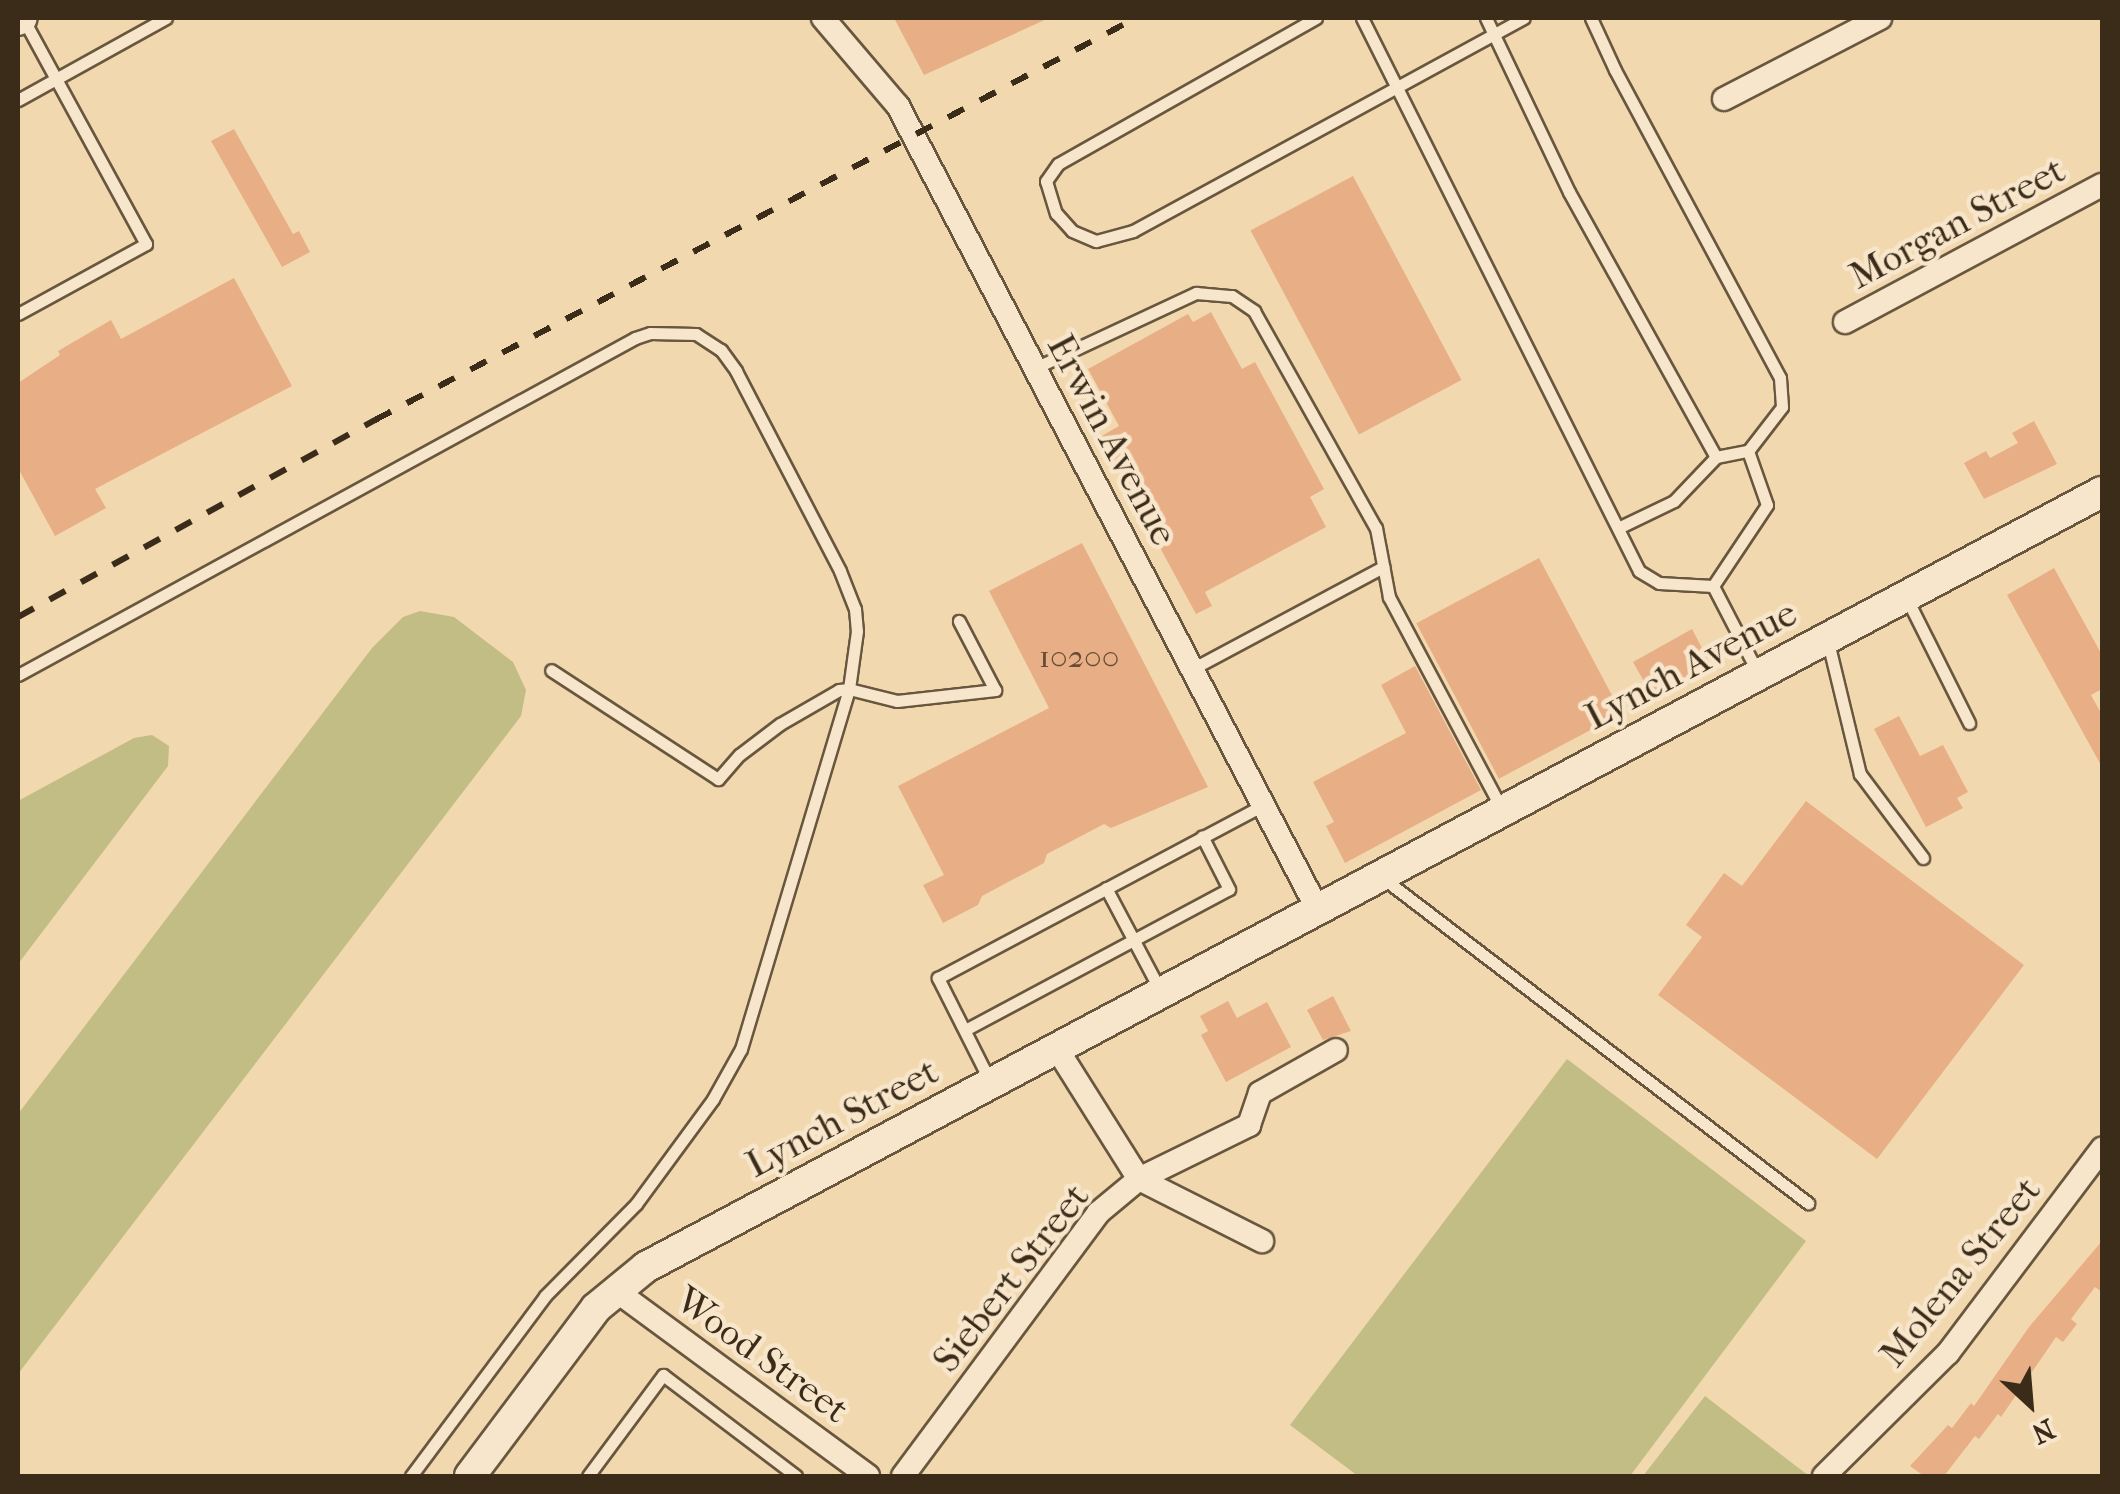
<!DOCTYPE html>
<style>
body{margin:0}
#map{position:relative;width:2120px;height:1494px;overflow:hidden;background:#f2d8af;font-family:"IM FELL French Canon",serif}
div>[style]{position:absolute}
.green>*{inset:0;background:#c2bc85}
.building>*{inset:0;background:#e8af86;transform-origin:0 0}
.roads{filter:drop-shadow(2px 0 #68573e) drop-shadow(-2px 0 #68573e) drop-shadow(0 2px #68573e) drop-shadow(0 -2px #68573e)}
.lane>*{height:11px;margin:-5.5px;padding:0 5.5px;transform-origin:5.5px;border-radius:5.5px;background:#f7e6cb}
.street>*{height:22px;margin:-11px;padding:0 11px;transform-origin:11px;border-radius:11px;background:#f7e6cb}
.secondary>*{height:30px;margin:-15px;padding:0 15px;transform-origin:15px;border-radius:15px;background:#f7e6cb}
.rail>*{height:6px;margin-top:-3px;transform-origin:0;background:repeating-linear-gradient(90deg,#3a2c19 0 18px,transparent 0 36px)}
span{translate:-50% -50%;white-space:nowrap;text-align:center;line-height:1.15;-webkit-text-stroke:9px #f7e6cb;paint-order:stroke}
.number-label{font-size:32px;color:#664d34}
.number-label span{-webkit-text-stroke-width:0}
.street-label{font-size:38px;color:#3a2c19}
.frame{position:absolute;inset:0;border:20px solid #3a2c19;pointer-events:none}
.north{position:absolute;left:1980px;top:1354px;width:100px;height:100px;-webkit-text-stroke:8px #f7e6cb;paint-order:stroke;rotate:154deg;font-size:28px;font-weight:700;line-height:40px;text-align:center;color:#3a2c19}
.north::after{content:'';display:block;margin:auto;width:35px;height:45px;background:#3a2c19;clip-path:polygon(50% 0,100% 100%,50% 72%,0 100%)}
</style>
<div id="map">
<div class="green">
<div style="clip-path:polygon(420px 611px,454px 617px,513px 662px,526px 690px,521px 716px,18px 1374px,18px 1114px,372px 648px,403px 617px)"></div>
<div style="clip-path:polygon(152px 735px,169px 746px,168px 766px,18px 964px,18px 801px,134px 738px)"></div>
<div style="clip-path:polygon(1567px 1059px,1806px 1241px,1630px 1476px,1358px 1476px,1290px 1425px)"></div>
<div style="clip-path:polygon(1705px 1396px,1809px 1476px,1643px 1476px)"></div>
</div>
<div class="building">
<div style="clip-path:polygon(894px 18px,1049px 18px,924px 75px)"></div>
<div style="clip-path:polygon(234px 129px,293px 234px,299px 231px,310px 252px,282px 267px,211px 141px)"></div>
<div style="left:1353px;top:176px;width:231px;height:116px;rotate:62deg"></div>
<div style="clip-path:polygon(234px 278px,292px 386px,95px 489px,106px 508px,55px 536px,18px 468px,18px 383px,60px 355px,58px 351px,111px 320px,121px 339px)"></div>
<div style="clip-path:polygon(1211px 312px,1242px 369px,1255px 362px,1324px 489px,1310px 497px,1326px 527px,1205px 592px,1212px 606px,1196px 614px,1100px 437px,1119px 426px,1088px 369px,1188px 314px,1193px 322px)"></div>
<div style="clip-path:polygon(2034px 421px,2057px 464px,1984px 499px,1964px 463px,1986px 451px,1990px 458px,2018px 443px,2012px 433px)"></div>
<div style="clip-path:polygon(1082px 543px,1208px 787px,1111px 828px,1104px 824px,1047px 854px,1044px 863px,982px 896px,978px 905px,943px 923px,923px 885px,944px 875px,898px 786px,1049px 708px,989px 591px)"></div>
<div style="left:1539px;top:558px;width:176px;height:139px;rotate:62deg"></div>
<div style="clip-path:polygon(2054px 568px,2102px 655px,2102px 689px,2091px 695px,2102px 715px,2102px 767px,2007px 595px)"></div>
<div style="clip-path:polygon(1692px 629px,1712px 667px,1651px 694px,1633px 662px)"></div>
<div style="clip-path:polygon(1415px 666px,1481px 790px,1345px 863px,1326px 826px,1334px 822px,1313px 782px,1406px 733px,1381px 685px)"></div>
<div style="clip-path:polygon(1899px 716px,1920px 756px,1943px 745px,1968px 792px,1957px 798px,1963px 808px,1926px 827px,1874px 729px)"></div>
<div style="clip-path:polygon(1806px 801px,2024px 965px,1877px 1159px,1658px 995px,1702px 937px,1686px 925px,1724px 873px,1742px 886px)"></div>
<div style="clip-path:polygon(1333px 996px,1351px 1031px,1323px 1040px,1307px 1010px)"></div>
<div style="clip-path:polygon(1228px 1001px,1237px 1018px,1267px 1002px,1291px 1047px,1226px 1082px,1201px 1035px,1208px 1031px,1200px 1016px)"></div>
<div style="clip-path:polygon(2102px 1241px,2102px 1292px,2095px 1287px,2071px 1319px,2077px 1324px,2063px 1342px,2056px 1337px,2001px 1417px,1998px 1414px,1979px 1439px,1975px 1436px,1944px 1476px,1924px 1476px,1910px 1466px,1948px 1425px,1952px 1428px,1971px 1403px,1974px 1406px,2029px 1327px)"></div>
</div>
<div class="roads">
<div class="lane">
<div style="left:1316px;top:18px;width:296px;rotate:150.5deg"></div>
<div style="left:1058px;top:164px;width:21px;rotate:125deg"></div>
<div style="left:1046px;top:181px;width:34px;rotate:73deg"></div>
<div style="left:1056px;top:213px;width:24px;rotate:48deg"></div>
<div style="left:1072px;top:231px;width:26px;rotate:23deg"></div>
<div style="left:1096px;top:241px;width:38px;rotate:-15deg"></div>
<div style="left:1133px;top:231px;width:445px;rotate:-28.6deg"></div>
<div style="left:1362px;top:18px;width:618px;rotate:63.39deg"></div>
<div style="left:1639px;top:571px;width:23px;rotate:31deg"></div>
<div style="left:1659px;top:583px;width:54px;rotate:3.2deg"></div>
<div style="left:1486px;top:18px;width:193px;rotate:64.5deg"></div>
<div style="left:1569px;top:192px;width:303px;rotate:61deg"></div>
<div style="left:1716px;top:457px;width:33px;rotate:-11deg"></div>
<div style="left:1591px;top:18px;width:57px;rotate:65.2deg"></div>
<div style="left:1615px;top:70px;width:349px;rotate:61.8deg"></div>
<div style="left:1780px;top:378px;width:29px;rotate:86deg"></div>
<div style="left:1782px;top:407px;width:56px;rotate:127.7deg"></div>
<div style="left:1748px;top:451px;width:57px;rotate:70.6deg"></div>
<div style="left:1767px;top:505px;width:97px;rotate:123.7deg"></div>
<div style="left:18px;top:100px;width:169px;rotate:-29deg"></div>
<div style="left:18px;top:314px;width:146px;rotate:-28.7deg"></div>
<div style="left:146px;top:244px;width:257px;rotate:-118.6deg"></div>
<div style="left:1035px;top:368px;width:178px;rotate:-25deg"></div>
<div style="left:1196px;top:293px;width:36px;rotate:5deg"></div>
<div style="left:1232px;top:296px;width:27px;rotate:34deg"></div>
<div style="left:1254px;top:311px;width:249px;rotate:60.7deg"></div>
<div style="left:1376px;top:528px;width:70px;rotate:79.3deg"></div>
<div style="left:1389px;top:597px;width:239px;rotate:62deg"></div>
<div style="left:1618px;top:528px;width:62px;rotate:-25.7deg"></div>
<div style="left:1674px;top:501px;width:61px;rotate:-46.3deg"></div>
<div style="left:1713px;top:586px;width:96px;rotate:62.6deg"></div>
<div style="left:1906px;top:597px;width:141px;rotate:63.4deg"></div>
<div style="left:1828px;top:642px;width:136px;rotate:76.4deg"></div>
<div style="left:1860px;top:774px;width:105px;rotate:53.1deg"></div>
<div style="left:1192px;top:669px;width:217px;rotate:-28.1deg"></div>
<div style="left:18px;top:675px;width:703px;rotate:-28.64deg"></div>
<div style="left:635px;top:338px;width:16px;rotate:-18deg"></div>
<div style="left:650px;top:333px;width:46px;rotate:1.2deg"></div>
<div style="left:696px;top:334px;width:30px;rotate:33deg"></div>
<div style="left:721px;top:350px;width:26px;rotate:54deg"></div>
<div style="left:736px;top:371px;width:225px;rotate:62.5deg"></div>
<div style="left:840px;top:571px;width:41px;rotate:68.5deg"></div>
<div style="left:855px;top:609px;width:22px;rotate:85deg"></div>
<div style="left:857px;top:631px;width:59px;rotate:97.9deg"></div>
<div style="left:849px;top:689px;width:10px;rotate:174deg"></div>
<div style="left:839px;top:690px;width:68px;rotate:150deg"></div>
<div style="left:780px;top:724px;width:51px;rotate:142.9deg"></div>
<div style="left:739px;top:755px;width:32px;rotate:131deg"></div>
<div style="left:718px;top:779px;width:199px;rotate:-146.9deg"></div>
<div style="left:1384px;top:879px;width:534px;rotate:37.39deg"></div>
<div style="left:1106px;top:888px;width:115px;rotate:62.1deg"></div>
<div style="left:965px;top:1030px;width:299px;rotate:-28.1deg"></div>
<div style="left:1229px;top:889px;width:59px;rotate:-117deg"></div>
<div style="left:991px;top:1083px;width:118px;rotate:-116.8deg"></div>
<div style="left:938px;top:978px;width:368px;rotate:-28deg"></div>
<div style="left:411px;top:1476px;width:224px;rotate:-53.3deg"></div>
<div style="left:545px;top:1296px;width:129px;rotate:-45.3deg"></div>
<div style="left:636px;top:1204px;width:130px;rotate:-53.7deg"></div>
<div style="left:713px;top:1099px;width:57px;rotate:-60.8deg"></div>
<div style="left:741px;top:1049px;width:376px;rotate:-73.3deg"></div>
<div style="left:849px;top:689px;width:49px;rotate:14deg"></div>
<div style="left:897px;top:701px;width:99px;rotate:-6.4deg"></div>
<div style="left:995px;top:690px;width:78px;rotate:-117.6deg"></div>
<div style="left:588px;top:1476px;width:126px;rotate:-53.4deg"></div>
<div style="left:663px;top:1375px;width:167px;rotate:37.2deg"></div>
</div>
<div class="street">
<div style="left:823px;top:18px;width:116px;rotate:49.6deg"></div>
<div style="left:898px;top:106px;width:907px;rotate:62.42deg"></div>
<div style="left:1724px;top:99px;width:176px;rotate:-27.4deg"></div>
<div style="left:1845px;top:322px;width:291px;rotate:-28.1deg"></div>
<div style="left:1057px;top:1049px;width:154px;rotate:57.8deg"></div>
<div style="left:1139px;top:1179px;width:138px;rotate:26.8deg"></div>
<div style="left:615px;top:1290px;width:314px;rotate:36.3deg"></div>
<div style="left:903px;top:1476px;width:327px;rotate:-53.4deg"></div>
<div style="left:1098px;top:1213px;width:53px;rotate:-39.7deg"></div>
<div style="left:1139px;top:1179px;width:123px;rotate:-26.1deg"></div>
<div style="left:1249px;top:1125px;width:34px;rotate:-71deg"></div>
<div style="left:1260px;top:1093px;width:87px;rotate:-29.5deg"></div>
<div style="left:1824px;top:1476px;width:175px;rotate:-44.8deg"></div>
<div style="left:1948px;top:1353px;width:256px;rotate:-53deg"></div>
</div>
<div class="secondary">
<div style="left:18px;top:20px;width:4px;rotate:-27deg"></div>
<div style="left:470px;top:1476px;width:210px;rotate:-53.1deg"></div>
<div style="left:596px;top:1308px;width:65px;rotate:-39.4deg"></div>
<div style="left:646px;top:1267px;width:1649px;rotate:-28.03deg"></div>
</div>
</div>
<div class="rail">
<div style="left:18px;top:617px;width:408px;rotate:-28.9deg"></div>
<div style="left:375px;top:420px;width:861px;rotate:-27.85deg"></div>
</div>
<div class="number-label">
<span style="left:1079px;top:657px">10200</span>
</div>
<div class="street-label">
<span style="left:1957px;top:223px;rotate:-28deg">Morgan Street</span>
<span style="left:1112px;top:440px;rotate:62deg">Erwin Avenue</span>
<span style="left:1691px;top:665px;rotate:-28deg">Lynch Avenue</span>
<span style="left:842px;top:1118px;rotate:-28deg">Lynch Street</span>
<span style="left:1960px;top:1272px;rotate:-51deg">Molena Street</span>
<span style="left:1011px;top:1278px;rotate:-52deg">Siebert Street</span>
<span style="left:762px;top:1355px;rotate:36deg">Wood Street</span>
</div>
<div class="frame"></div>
<div class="north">N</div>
</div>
